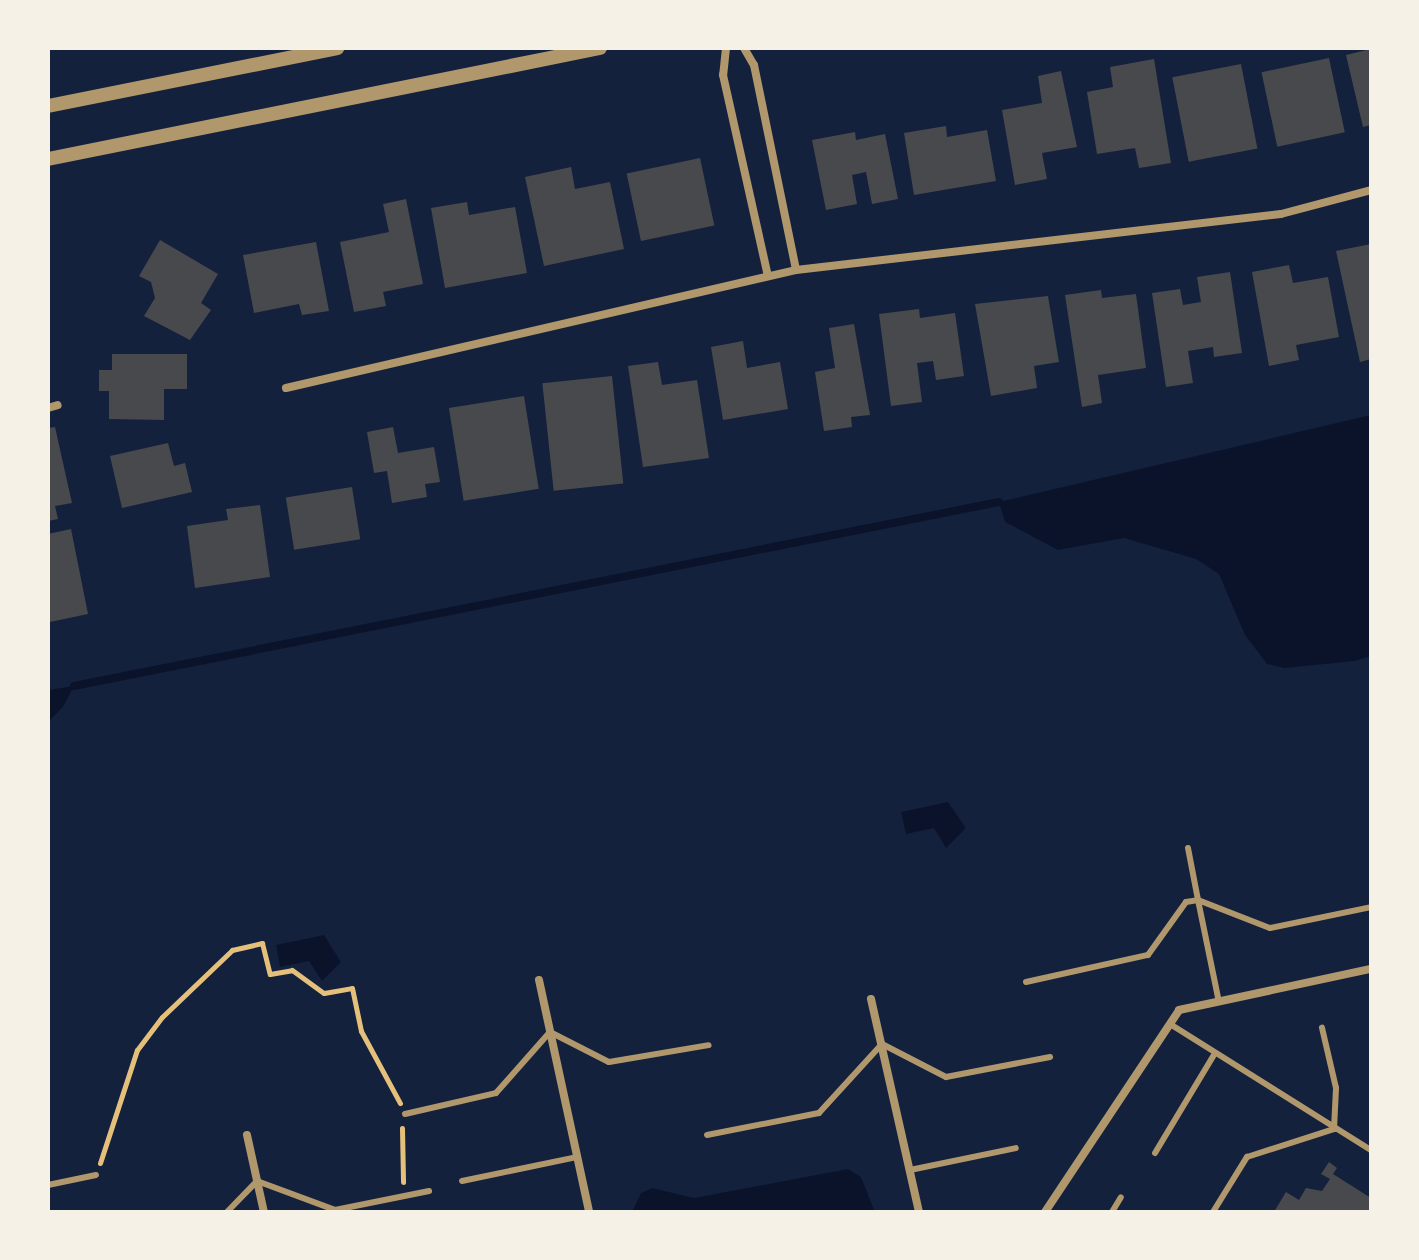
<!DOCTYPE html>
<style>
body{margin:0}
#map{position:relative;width:1419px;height:1260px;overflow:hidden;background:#14213d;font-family:Raleway,sans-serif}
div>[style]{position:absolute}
.water>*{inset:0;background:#0b132b}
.stream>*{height:8px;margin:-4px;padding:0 4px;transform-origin:4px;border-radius:4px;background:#0b132b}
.building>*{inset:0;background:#48494c;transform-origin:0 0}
.path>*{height:5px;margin:-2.5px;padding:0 2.5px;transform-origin:2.5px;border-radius:2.5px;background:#e5c07b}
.service>*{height:6px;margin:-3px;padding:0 3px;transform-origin:3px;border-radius:3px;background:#b1986c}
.minor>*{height:8px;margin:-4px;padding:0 4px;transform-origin:4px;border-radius:4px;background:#b1986c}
.tertiary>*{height:14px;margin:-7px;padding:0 7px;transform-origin:7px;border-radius:7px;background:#b1986c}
span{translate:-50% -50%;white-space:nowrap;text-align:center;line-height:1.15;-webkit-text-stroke:6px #f6f1e7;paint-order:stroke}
.frame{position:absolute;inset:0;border:50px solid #f6f1e7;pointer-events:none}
</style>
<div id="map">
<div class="water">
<div style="clip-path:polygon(1371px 415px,1371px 656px,1355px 661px,1284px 668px,1267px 664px,1245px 635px,1219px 574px,1196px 559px,1124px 538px,1058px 550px,1005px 522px,999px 502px)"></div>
<div style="clip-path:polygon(74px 686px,63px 707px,48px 722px,48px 690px)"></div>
<div style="clip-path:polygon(948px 802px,966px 828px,946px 848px,934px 828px,906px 834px,901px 812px)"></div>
<div style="clip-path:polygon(324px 935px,341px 962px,322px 981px,309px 961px,280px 967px,276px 945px)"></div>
<div style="clip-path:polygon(848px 1169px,861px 1177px,875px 1212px,632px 1212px,641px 1193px,652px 1188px,694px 1198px)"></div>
</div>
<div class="stream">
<div style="left:74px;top:686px;width:943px;rotate:-11.25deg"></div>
</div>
<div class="building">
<div style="clip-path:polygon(1371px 49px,1371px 125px,1363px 127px,1346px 55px)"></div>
<div style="left:1329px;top:58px;width:76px;height:69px;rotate:78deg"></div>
<div style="clip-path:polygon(1154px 59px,1171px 163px,1139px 168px,1135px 148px,1097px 154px,1087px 92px,1113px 87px,1110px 67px)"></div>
<div style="left:1241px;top:64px;width:86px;height:70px;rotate:79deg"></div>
<div style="clip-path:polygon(1061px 71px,1077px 147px,1042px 153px,1047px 179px,1015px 185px,1002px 110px,1042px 103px,1038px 76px)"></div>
<div style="clip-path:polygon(946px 126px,947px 137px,987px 130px,996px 181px,914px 195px,904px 133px)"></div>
<div style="clip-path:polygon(855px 132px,856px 140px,885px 134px,898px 199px,872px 204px,866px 172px,852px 175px,857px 204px,826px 210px,812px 140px)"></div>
<div style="left:700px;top:158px;width:69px;height:75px;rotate:78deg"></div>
<div style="clip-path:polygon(571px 167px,575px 189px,610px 182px,624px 249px,544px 266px,525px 177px)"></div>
<div style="clip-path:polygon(406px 199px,423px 284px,383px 292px,386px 306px,354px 312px,340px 242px,389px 232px,383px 204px)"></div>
<div style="clip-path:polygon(467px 202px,469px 215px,515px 207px,527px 273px,445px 288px,431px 208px)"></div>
<div style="clip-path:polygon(160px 240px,218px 274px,201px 303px,211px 310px,190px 340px,144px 316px,155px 298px,151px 282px,139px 276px)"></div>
<div style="clip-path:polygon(316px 242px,329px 311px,302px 315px,299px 304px,254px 313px,243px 255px)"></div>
<div style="clip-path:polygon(1371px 244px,1371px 359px,1360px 362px,1336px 251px)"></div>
<div style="clip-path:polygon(1289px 265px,1293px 283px,1328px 277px,1339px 337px,1296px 345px,1299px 360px,1269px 366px,1252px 272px)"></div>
<div style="clip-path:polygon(1230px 272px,1242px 353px,1214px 357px,1213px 347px,1188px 351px,1193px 383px,1166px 387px,1152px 293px,1180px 289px,1183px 305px,1201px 302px,1197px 277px)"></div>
<div style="clip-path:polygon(1101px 290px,1102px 298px,1136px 294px,1146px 368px,1098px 375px,1102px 403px,1082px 407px,1065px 295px)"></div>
<div style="clip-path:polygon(1048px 296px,1059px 362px,1034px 366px,1037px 388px,991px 396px,975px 304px)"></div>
<div style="clip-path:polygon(919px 309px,920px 318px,955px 313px,964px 376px,936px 380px,933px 361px,917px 363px,922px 402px,891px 406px,879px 314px)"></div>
<div style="clip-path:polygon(854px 324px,870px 415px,851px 417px,852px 427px,824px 431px,815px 372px,835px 368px,829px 328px)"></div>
<div style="clip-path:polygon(743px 341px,747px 368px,780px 362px,788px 409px,723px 420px,711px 347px)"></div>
<div style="clip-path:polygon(112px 354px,187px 354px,187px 389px,164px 389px,164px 420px,109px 419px,109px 391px,99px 391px,99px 370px,112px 370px)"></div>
<div style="clip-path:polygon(658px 362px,662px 385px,697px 380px,709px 458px,643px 467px,628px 366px)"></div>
<div style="left:612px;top:376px;width:108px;height:70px;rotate:84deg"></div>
<div style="left:524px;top:396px;width:94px;height:76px;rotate:81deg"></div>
<div style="clip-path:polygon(55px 427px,72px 503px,55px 506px,58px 519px,48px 521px,48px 428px)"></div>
<div style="clip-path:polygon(393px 427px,398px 453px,434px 447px,440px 482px,425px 484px,427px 497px,392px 503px,387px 471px,374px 473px,367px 432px)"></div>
<div style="clip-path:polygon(168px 443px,174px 466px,185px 463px,192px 492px,122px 508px,110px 456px)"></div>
<div style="left:352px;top:487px;width:53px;height:67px;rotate:81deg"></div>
<div style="clip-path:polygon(260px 505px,270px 577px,195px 588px,187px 526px,228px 520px,226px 509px)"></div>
<div style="clip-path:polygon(71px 529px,88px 614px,50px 622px,48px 534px)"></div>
<div style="clip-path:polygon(1329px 1162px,1337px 1168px,1333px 1174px,1371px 1198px,1371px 1212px,1274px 1212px,1286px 1192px,1299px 1200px,1306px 1188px,1322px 1191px,1330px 1179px,1321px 1174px)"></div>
</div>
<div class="path">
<div style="left:402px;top:1128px;width:54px;rotate:88.9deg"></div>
<div style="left:100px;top:1163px;width:119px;rotate:-71.9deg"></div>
<div style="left:137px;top:1050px;width:41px;rotate:-52.9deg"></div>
<div style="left:162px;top:1017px;width:97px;rotate:-43.7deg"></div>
<div style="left:232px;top:950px;width:31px;rotate:-13deg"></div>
<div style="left:262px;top:943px;width:32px;rotate:76deg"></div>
<div style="left:270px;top:974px;width:22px;rotate:-10deg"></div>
<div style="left:292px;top:970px;width:39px;rotate:36deg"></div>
<div style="left:324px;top:993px;width:28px;rotate:-10deg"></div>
<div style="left:352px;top:988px;width:44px;rotate:78.2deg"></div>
<div style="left:361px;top:1031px;width:82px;rotate:61.6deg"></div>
</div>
<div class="service">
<div style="left:1188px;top:848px;width:53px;rotate:79.1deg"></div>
<div style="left:1198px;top:900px;width:77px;rotate:21.3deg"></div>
<div style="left:1270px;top:928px;width:103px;rotate:-11.7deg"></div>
<div style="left:1026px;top:982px;width:125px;rotate:-12.5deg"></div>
<div style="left:1148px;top:955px;width:65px;rotate:-54.4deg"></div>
<div style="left:1186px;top:902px;width:12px;rotate:-9deg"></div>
<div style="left:1198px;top:900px;width:104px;rotate:78.4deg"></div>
<div style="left:1170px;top:1024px;width:237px;rotate:32.1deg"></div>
<div style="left:405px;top:1114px;width:93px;rotate:-13deg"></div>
<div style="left:496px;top:1093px;width:81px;rotate:-48.5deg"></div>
<div style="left:550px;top:1032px;width:66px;rotate:27deg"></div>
<div style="left:609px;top:1062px;width:101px;rotate:-9.6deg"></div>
<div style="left:707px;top:1135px;width:114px;rotate:-11.1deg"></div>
<div style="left:819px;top:1113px;width:93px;rotate:-47.6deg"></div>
<div style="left:882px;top:1044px;width:72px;rotate:27.3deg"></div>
<div style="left:946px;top:1077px;width:106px;rotate:-10.9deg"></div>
<div style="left:1155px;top:1153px;width:114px;rotate:-59deg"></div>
<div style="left:910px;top:1170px;width:108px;rotate:-11.7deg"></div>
<div style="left:462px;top:1181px;width:117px;rotate:-11.8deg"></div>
<div style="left:48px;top:1185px;width:49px;rotate:-11.8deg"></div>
<div style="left:227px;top:1212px;width:43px;rotate:-45.9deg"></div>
<div style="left:257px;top:1181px;width:83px;rotate:20.4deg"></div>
<div style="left:335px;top:1210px;width:96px;rotate:-11.4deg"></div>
<div style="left:1112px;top:1212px;width:17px;rotate:-59deg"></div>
<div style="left:1213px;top:1212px;width:65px;rotate:-58.3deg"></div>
<div style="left:1247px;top:1157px;width:91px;rotate:-17.8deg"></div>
<div style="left:1334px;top:1129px;width:41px;rotate:-87.2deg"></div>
<div style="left:1336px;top:1088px;width:62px;rotate:-103.1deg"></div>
</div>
<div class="minor">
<div style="left:726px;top:48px;width:27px;rotate:96deg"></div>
<div style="left:723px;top:75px;width:206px;rotate:77.4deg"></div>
<div style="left:744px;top:48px;width:20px;rotate:60deg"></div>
<div style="left:754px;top:65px;width:209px;rotate:78.4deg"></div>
<div style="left:286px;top:388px;width:523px;rotate:-13.03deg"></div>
<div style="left:796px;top:270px;width:488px;rotate:-6.6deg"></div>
<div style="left:1281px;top:214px;width:93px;rotate:-14.9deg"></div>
<div style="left:48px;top:408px;width:10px;rotate:-17deg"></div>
<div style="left:539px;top:980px;width:237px;rotate:77.8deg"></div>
<div style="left:871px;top:999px;width:218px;rotate:77.3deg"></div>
<div style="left:247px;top:1135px;width:79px;rotate:77.6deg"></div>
<div style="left:1045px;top:1212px;width:242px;rotate:-56.4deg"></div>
<div style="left:1179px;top:1010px;width:196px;rotate:-12.1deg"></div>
</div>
<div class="tertiary">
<div style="left:48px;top:106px;width:295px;rotate:-11.3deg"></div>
<div style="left:48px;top:159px;width:563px;rotate:-11.37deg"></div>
</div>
<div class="frame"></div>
</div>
